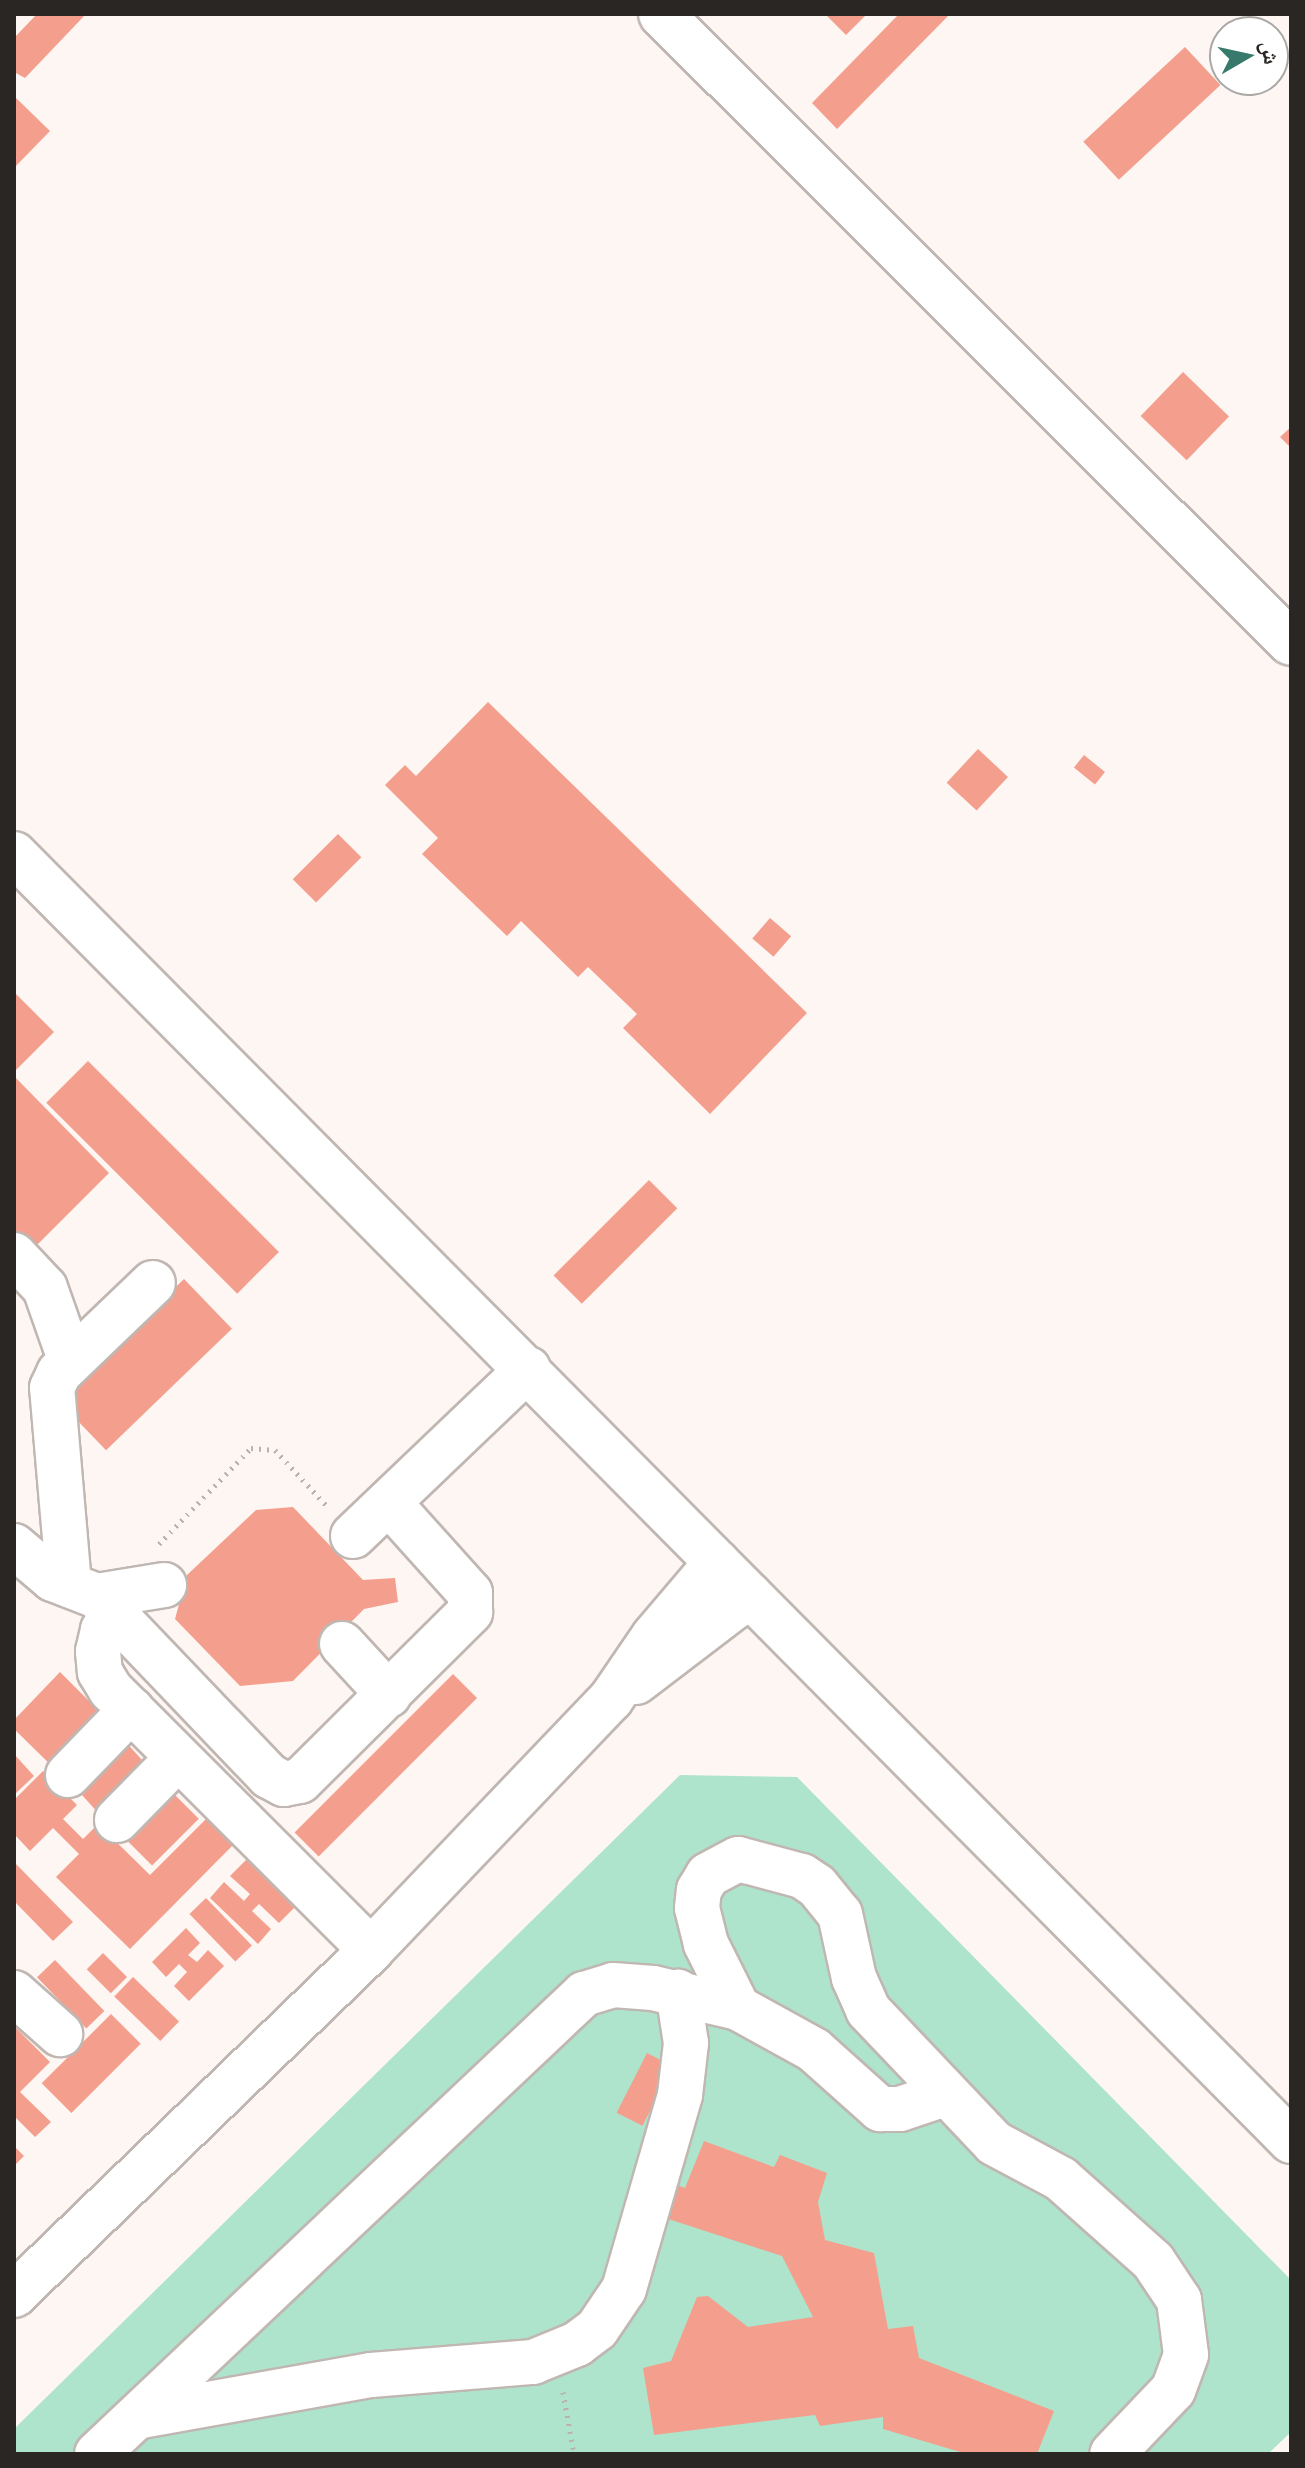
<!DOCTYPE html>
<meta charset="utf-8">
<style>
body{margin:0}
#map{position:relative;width:1305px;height:2468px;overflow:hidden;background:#fef6f2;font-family:"PT Serif","Noto Naskh Arabic",serif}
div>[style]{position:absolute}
.green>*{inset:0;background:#aee4cb}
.building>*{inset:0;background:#f49f8d;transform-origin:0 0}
.path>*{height:5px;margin-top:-2.5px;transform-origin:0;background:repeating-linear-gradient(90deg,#b9b2af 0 2px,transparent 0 8px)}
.roads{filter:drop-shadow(2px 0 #c0b7b2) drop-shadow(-2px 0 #c0b7b2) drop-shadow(0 2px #c0b7b2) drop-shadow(0 -2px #c0b7b2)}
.minor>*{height:44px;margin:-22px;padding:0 22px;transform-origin:22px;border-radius:22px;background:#fff}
span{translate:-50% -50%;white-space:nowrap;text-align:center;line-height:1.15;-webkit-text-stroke:7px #fff;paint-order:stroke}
.frame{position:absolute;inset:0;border:16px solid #292624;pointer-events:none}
.north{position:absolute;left:1209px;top:16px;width:80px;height:80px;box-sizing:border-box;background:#fff;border:2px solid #a9a8a7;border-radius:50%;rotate:81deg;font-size:22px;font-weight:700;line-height:32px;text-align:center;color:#292624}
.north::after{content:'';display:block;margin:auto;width:28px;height:36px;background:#37796b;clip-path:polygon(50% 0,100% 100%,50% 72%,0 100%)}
</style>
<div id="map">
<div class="green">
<div style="clip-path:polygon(680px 1775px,797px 1777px,1291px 2280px,1291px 2432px,1268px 2454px,14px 2454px,14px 2429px)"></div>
</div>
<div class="building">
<div style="clip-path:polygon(37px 14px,86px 14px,25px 78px,14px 72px,14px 38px)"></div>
<div style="clip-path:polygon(825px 14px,867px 14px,846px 35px)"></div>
<div style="clip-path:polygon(899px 14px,950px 14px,837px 129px,812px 103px)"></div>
<div style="left:1185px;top:47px;width:52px;height:139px;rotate:47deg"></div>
<div style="clip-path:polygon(14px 96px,50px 131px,14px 168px)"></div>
<div style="left:1183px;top:372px;width:64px;height:61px;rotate:44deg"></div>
<div style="clip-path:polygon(1291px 427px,1291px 448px,1280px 437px)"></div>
<div style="clip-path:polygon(488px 702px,807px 1013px,710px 1114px,623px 1028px,637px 1014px,588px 967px,578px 977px,521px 921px,507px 936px,422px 854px,438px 838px,385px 785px,405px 765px,416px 776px)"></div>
<div style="left:978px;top:749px;width:41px;height:46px;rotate:43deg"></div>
<div style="left:1084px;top:755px;width:27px;height:16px;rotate:39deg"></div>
<div style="left:338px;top:834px;width:33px;height:64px;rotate:45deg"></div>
<div style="left:770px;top:918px;width:28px;height:27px;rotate:41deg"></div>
<div style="clip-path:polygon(14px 992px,54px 1032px,14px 1072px)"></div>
<div style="left:88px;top:1061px;width:270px;height:59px;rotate:45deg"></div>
<div style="clip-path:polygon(14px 1076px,109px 1173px,30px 1252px,14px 1235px)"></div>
<div style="left:649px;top:1180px;width:40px;height:135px;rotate:45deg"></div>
<div style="left:184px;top:1279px;width:69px;height:175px;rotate:46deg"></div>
<div style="clip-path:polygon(293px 1507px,363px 1580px,395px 1578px,398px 1602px,364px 1609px,293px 1681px,240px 1686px,175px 1619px,187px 1575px,256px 1510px)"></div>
<div style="clip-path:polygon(60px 1672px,109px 1721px,59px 1773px,14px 1729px,14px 1720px)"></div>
<div style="left:453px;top:1674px;width:34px;height:224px;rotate:45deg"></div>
<div style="left:124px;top:1740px;width:36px;height:68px;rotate:48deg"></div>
<div style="clip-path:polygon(14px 1754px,34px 1776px,14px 1795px)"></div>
<div style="clip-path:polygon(43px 1771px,77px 1805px,63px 1819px,83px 1839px,98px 1824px,150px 1875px,206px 1819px,233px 1845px,130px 1949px,56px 1877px,79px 1854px,53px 1828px,30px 1851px,14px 1834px,14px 1800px)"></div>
<div style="left:174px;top:1794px;width:35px;height:66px;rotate:45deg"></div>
<div style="clip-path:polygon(247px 1859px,296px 1906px,279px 1923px,259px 1904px,252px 1911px,271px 1929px,258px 1944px,210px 1898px,224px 1882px,244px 1901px,250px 1894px,230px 1876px)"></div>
<div style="clip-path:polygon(14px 1862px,73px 1922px,53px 1941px,14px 1901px)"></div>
<div style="left:206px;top:1898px;width:66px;height:23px;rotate:46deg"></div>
<div style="clip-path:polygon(186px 1928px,200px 1943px,188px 1955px,197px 1962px,208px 1950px,224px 1966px,189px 2001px,174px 1986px,187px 1972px,179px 1964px,166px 1977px,152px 1962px)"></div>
<div style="left:103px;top:1953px;width:34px;height:23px;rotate:45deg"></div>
<div style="left:55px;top:1960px;width:71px;height:25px;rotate:46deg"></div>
<div style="left:133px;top:1977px;width:64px;height:27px;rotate:44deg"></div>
<div style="left:111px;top:2014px;width:42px;height:98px;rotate:45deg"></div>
<div style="clip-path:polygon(14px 2026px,50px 2062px,20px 2092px,51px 2122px,35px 2137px,14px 2116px)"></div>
<div style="left:647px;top:2053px;width:29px;height:67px;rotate:27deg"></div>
<div style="clip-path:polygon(704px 2141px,774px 2167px,780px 2155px,827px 2173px,818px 2202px,825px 2240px,874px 2253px,888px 2329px,913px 2326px,919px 2358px,1054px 2411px,1037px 2454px,967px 2454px,883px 2429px,883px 2417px,820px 2426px,815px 2415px,654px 2435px,643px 2368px,671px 2361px,697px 2297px,708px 2296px,748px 2327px,813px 2317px,782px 2256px,647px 2212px,658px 2178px,685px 2188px)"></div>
<div style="clip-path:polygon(14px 2146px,24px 2156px,14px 2166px)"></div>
</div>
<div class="path">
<div style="left:159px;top:1544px;width:133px;rotate:-46.2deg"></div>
<div style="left:251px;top:1448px;width:24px;rotate:5deg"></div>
<div style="left:275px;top:1450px;width:75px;rotate:47.2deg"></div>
<div style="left:563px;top:2392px;width:63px;rotate:79.9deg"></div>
</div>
<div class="roads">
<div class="minor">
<div style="left:661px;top:14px;width:890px;rotate:44.95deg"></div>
<div style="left:14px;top:854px;width:1813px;rotate:45.22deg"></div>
<div style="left:14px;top:1255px;width:45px;rotate:46.8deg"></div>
<div style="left:45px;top:1288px;width:78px;rotate:70.6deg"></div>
<div style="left:353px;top:1536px;width:242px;rotate:-43.7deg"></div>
<div style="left:14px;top:1546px;width:51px;rotate:40.2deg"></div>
<div style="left:53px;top:1579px;width:47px;rotate:21.1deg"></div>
<div style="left:97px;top:1596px;width:249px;rotate:46.3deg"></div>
<div style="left:269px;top:1776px;width:17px;rotate:28deg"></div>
<div style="left:284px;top:1784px;width:16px;rotate:-11deg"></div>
<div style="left:300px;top:1781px;width:240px;rotate:-44.8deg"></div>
<div style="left:470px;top:1612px;width:19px;rotate:-90deg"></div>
<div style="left:470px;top:1593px;width:121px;rotate:-132deg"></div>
<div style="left:69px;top:1585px;width:198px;rotate:-94.9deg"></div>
<div style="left:52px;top:1388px;width:17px;rotate:-65deg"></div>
<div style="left:59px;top:1373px;width:130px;rotate:-43.8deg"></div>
<div style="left:97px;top:1596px;width:68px;rotate:-9.3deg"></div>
<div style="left:114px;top:1614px;width:19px;rotate:125deg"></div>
<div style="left:103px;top:1630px;width:22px;rotate:103deg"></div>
<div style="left:98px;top:1651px;width:21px;rotate:85deg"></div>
<div style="left:100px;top:1672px;width:21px;rotate:59deg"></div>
<div style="left:111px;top:1690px;width:368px;rotate:45deg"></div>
<div style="left:342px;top:1644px;width:69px;rotate:47.3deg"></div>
<div style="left:636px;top:1682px;width:143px;rotate:-37.3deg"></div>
<div style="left:68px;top:1775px;width:91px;rotate:-45.9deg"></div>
<div style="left:117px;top:1820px;width:87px;rotate:-45.5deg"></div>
<div style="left:14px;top:1993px;width:62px;rotate:41.7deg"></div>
<div style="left:738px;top:2008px;width:72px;rotate:-116.6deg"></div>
<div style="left:706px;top:1944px;width:37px;rotate:-104deg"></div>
<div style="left:697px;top:1908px;width:18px;rotate:-84deg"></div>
<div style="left:699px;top:1890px;width:17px;rotate:-59deg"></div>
<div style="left:708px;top:1875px;width:34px;rotate:-28deg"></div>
<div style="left:738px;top:1859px;width:66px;rotate:14.9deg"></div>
<div style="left:802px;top:1876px;width:18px;rotate:34deg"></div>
<div style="left:817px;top:1886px;width:36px;rotate:51deg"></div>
<div style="left:840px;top:1914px;width:66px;rotate:77.7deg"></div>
<div style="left:854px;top:1978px;width:35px;rotate:66deg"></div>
<div style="left:868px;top:2010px;width:183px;rotate:46.5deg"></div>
<div style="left:994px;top:2143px;width:76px;rotate:28.2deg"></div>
<div style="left:1061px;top:2179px;width:123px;rotate:41.7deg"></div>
<div style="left:1153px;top:2261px;width:47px;rotate:56.3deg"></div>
<div style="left:1179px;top:2300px;width:55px;rotate:82.7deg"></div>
<div style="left:1186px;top:2355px;width:37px;rotate:110deg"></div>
<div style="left:1173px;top:2390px;width:88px;rotate:133.6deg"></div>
<div style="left:14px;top:2295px;width:496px;rotate:-44deg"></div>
<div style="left:371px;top:1950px;width:347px;rotate:-46.3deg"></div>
<div style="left:611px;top:1699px;width:76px;rotate:-55.7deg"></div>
<div style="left:654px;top:1636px;width:97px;rotate:-49.6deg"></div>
<div style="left:141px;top:2416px;width:234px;rotate:-10.1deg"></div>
<div style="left:371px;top:2375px;width:163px;rotate:-4.6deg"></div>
<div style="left:533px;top:2362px;width:48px;rotate:-22.2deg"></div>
<div style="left:577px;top:2344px;width:25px;rotate:-37deg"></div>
<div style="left:597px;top:2329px;width:48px;rotate:-56deg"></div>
<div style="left:624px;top:2289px;width:202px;rotate:-73.9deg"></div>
<div style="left:680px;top:2095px;width:52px;rotate:-83.4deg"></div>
<div style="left:686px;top:2043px;width:52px;rotate:-98.9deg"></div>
<div style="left:97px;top:2454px;width:670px;rotate:-43.37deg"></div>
<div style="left:584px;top:1994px;width:30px;rotate:-17deg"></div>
<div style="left:613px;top:1985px;width:40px;rotate:4.3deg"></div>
<div style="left:653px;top:1988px;width:87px;rotate:13.2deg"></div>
<div style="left:738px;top:2008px;width:87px;rotate:28.9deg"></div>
<div style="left:814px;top:2050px;width:89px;rotate:41.8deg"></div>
<div style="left:880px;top:2109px;width:20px"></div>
<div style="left:900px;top:2109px;width:47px;rotate:-18.4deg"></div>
</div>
</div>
<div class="frame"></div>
<div class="north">ش</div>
</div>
